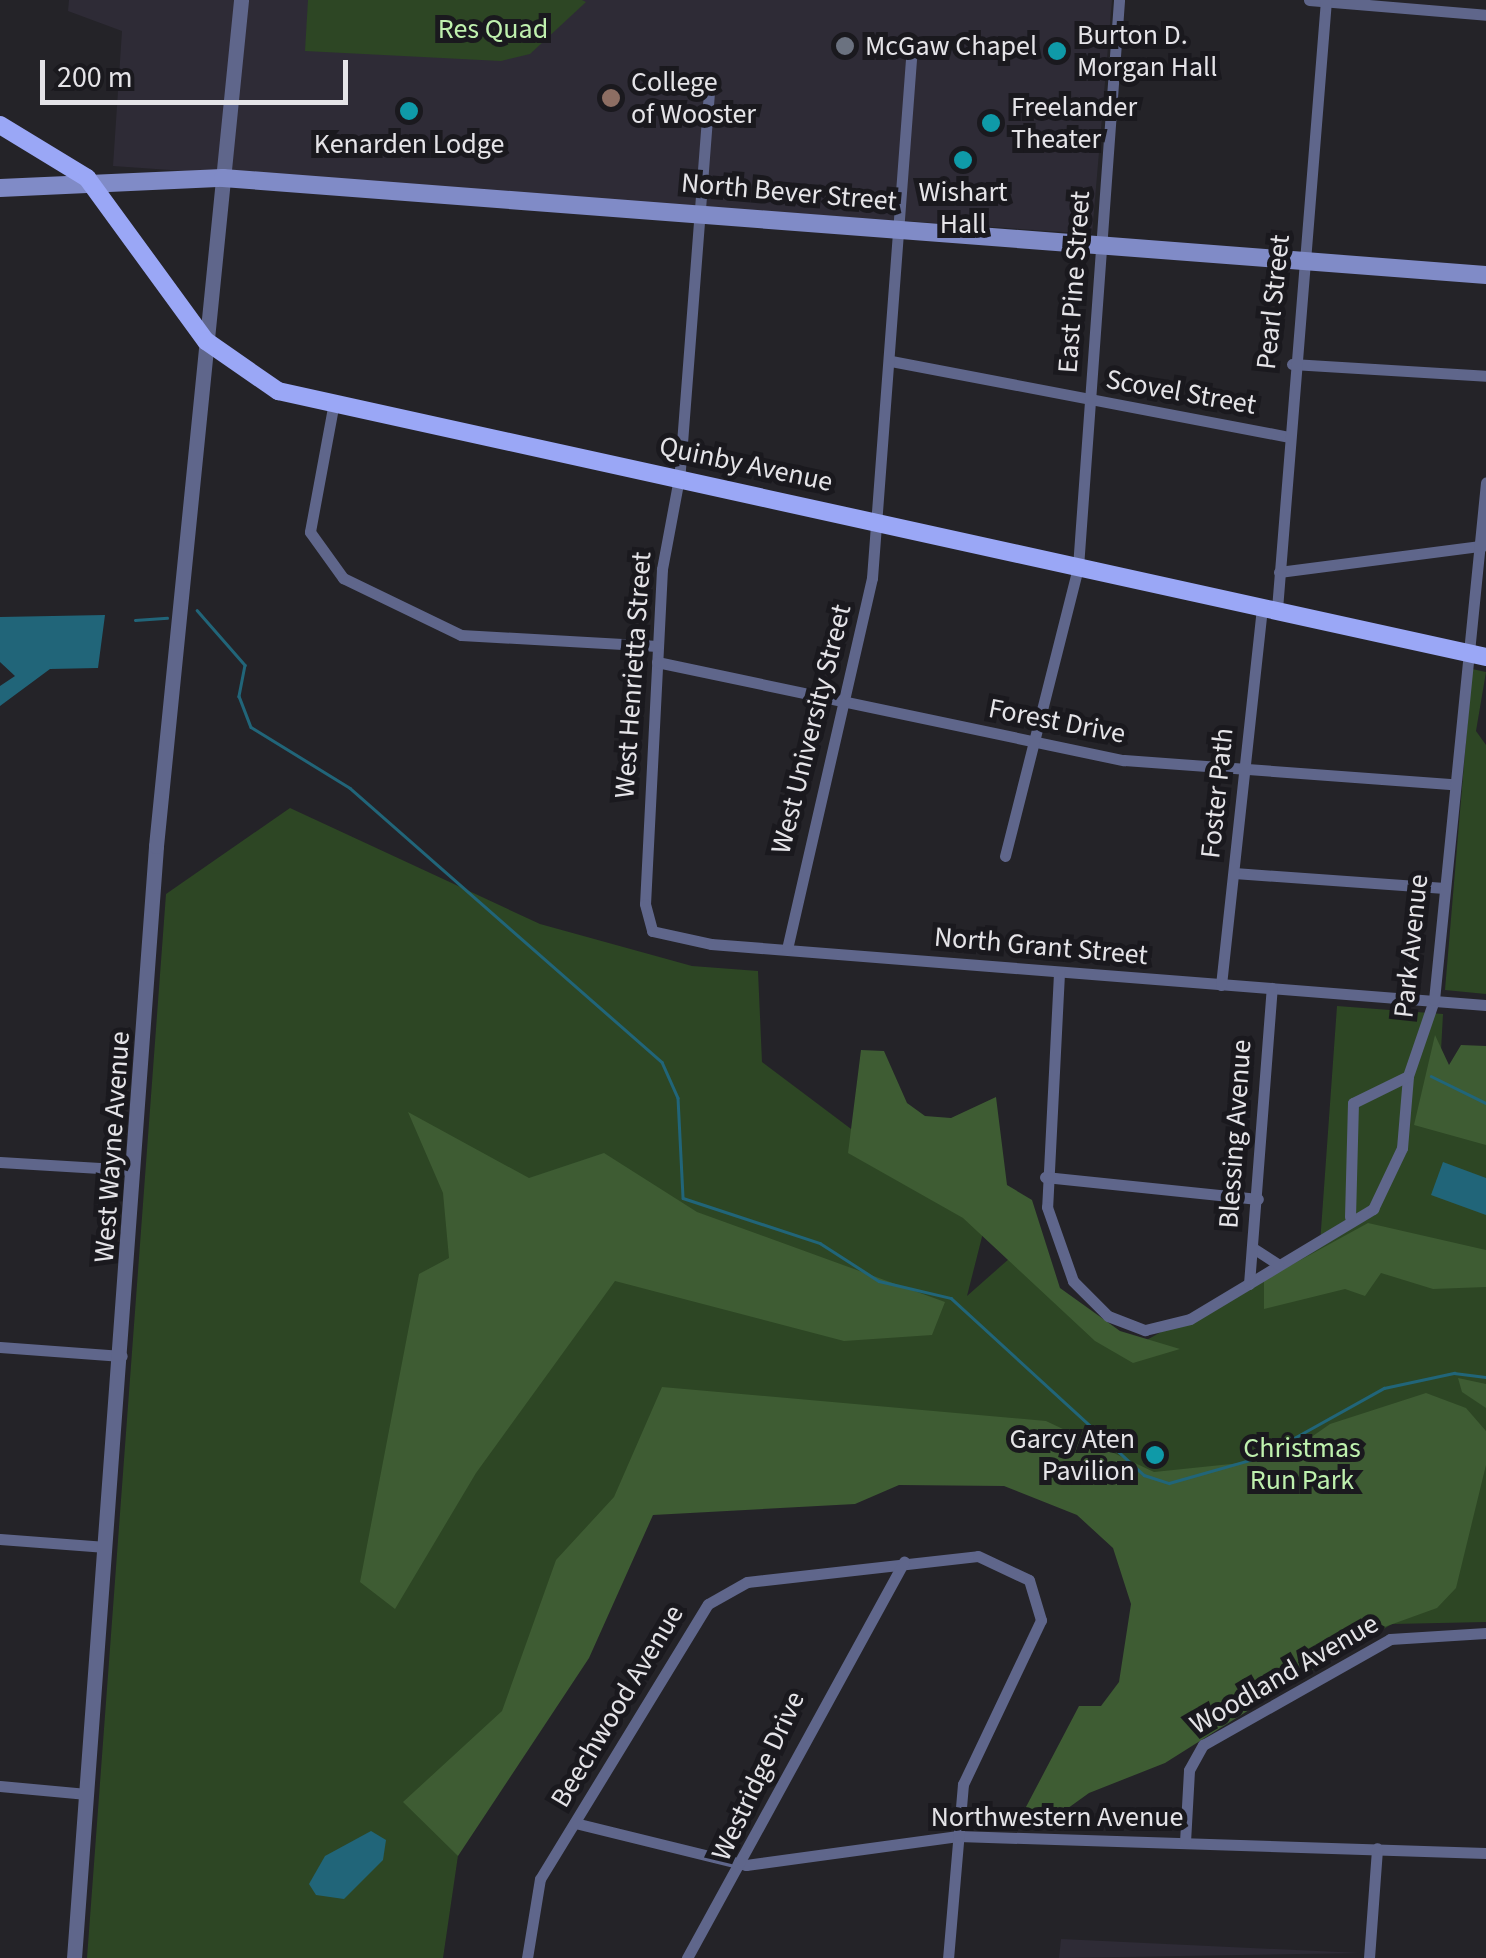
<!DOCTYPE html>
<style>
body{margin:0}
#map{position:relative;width:1486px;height:1958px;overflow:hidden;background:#242328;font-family:"Source Sans 3",sans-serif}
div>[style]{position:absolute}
.built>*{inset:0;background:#2e2b36}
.green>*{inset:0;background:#2d4624}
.forest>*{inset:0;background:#3e5c33}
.water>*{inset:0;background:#216579}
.stream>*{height:2.5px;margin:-1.25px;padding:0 1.25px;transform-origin:1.25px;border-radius:1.25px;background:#216579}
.minor>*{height:11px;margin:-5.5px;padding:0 5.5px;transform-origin:5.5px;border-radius:5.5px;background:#5f668b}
.tertiary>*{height:15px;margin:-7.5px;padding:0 7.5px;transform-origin:7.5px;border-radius:7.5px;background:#5f668b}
.secondary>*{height:18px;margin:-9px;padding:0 9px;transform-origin:9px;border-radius:9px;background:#808bc7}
.primary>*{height:18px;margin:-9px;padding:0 9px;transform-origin:9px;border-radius:9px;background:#9aa7f6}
.dots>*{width:28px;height:28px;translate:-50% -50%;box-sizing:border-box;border:5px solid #1a191e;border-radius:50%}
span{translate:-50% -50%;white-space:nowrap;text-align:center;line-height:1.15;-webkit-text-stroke:10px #1a191e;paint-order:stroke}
.park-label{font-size:28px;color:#bff1ae}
.poi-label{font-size:28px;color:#e5e4e8}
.left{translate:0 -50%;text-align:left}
.right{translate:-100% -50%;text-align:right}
.street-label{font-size:28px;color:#e5e4e8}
.scale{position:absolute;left:40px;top:60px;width:308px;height:45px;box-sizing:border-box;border:5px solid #e5e4e8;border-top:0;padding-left:12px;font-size:30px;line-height:35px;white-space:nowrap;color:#e5e4e8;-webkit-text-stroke:8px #1a191e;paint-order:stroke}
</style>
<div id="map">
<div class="built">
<div style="clip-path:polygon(69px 0,1112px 0,1092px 234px,113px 166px,122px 31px,68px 11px)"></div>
<div style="clip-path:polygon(1061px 1939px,1360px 1953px,1059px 1958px)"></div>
</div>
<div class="green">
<div style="clip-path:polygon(308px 0,582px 0,586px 2px,530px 54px,501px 61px,305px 51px)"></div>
<div style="clip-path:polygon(1472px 669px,1486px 672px,1476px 731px,1486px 745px,1486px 994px,1445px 990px)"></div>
<div style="clip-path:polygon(290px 808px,540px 924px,692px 966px,758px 971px,762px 1062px,984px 1229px,967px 1296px,1010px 1258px,1134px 1347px,1320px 1244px,1337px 1006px,1443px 1014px,1440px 1069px,1486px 1087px,1486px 1622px,1392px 1624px,1274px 1693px,1103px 1473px,767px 1456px,645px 1514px,467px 1794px,443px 1958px,87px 1958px,166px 894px)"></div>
</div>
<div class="forest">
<div style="clip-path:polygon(1435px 1035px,1449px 1065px,1461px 1045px,1486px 1046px,1486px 1145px,1414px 1125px)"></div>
<div style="clip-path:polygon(861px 1050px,884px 1051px,907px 1103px,925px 1116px,951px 1118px,996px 1097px,1007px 1185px,1032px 1200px,1060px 1288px,1120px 1331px,1180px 1349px,1133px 1363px,1095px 1341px,963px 1218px,848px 1153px)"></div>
<div style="clip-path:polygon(408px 1112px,529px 1178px,604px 1153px,697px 1212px,945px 1302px,932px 1335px,844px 1341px,615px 1281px,476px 1473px,395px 1609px,360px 1582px,419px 1274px,449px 1258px,443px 1193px)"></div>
<div style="clip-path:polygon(1368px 1223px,1486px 1250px,1486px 1287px,1433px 1289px,1381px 1273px,1365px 1296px,1345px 1289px,1264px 1309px,1264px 1280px)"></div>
<div style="clip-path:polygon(1458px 1378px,1486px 1384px,1486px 1408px,1462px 1392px)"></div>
<div style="clip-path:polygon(662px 1387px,1046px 1421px,1154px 1472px,1280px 1459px,1330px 1424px,1426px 1393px,1466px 1408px,1486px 1431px,1486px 1465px,1456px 1588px,1437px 1608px,1376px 1630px,1165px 1763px,1089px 1793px,1039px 1829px,1016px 1826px,1079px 1706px,1101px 1706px,1119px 1682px,1131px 1604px,1113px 1548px,1077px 1515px,1004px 1486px,899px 1485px,855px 1504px,653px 1515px,589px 1658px,458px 1856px,403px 1802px,502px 1711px,556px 1560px,614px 1497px)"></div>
</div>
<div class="water">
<div style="clip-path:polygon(105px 615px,98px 668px,50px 669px,0 706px,0 686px,15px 676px,0 662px,0 617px)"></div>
<div style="clip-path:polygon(1443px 1162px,1486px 1178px,1486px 1215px,1431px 1195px)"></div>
<div style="clip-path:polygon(371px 1831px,386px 1840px,383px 1860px,344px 1899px,316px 1895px,309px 1884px,325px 1856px)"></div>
</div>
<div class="stream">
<div style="left:197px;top:610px;width:73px;rotate:48.9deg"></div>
<div style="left:245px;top:665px;width:32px;rotate:101deg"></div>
<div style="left:239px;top:696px;width:33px;rotate:69deg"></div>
<div style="left:251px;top:727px;width:116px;rotate:31.6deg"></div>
<div style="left:350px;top:788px;width:415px;rotate:41.3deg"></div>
<div style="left:662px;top:1062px;width:39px;rotate:66deg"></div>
<div style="left:678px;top:1098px;width:100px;rotate:87.1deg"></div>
<div style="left:683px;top:1198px;width:144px;rotate:18.2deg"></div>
<div style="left:820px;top:1243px;width:70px;rotate:32.8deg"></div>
<div style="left:879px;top:1281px;width:74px;rotate:13.3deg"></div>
<div style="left:951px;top:1298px;width:262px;rotate:42.5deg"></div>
<div style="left:1144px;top:1475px;width:26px;rotate:18deg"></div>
<div style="left:1169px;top:1483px;width:95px;rotate:-15.9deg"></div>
<div style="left:1260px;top:1457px;width:142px;rotate:-29.1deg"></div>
<div style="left:1384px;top:1388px;width:72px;rotate:-12.1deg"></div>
<div style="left:1454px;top:1373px;width:32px;rotate:7deg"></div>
<div style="left:135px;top:620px;width:32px;rotate:-4deg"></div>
<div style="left:1431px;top:1076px;width:61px;rotate:26.1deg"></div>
</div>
<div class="minor">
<div style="left:1309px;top:0;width:178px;rotate:4.8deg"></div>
<div style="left:710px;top:79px;width:400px;rotate:94.4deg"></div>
<div style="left:679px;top:478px;width:93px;rotate:100.6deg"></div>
<div style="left:662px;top:569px;width:335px;rotate:92.9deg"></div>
<div style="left:645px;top:904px;width:28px;rotate:75deg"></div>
<div style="left:652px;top:931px;width:60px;rotate:12.4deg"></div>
<div style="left:711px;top:944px;width:777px;rotate:4.5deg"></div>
<div style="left:891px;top:361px;width:402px;rotate:10.8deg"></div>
<div style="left:1292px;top:364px;width:194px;rotate:3.5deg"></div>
<div style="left:334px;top:402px;width:132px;rotate:100.5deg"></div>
<div style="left:310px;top:532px;width:57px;rotate:54.3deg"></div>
<div style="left:343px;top:578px;width:131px;rotate:25.8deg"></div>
<div style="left:461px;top:635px;width:197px;rotate:3.2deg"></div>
<div style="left:1279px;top:572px;width:209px;rotate:-7.4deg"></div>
<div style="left:1277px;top:609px;width:611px;rotate:-85.4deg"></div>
<div style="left:657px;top:662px;width:477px;rotate:11.9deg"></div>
<div style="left:1124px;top:760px;width:330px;rotate:4.2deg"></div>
<div style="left:1005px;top:856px;width:298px;rotate:-75.8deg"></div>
<div style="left:1078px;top:567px;width:568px;rotate:-85.86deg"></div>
<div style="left:1234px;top:873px;width:211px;rotate:4.1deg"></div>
<div style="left:787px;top:949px;width:381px;rotate:-77.1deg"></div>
<div style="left:872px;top:578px;width:534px;rotate:-85.7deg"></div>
<div style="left:1059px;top:973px;width:234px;rotate:92.9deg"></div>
<div style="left:1047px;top:1207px;width:78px;rotate:70.6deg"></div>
<div style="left:1073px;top:1281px;width:49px;rotate:45deg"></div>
<div style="left:1108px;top:1316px;width:40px;rotate:21deg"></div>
<div style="left:1145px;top:1330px;width:46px;rotate:-13.7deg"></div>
<div style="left:1190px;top:1319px;width:214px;rotate:-31deg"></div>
<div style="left:1373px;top:1209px;width:68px;rotate:-64.6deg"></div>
<div style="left:1402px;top:1148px;width:72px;rotate:-85.2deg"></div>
<div style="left:1408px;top:1076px;width:80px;rotate:-71.1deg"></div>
<div style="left:1434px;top:1000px;width:520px;rotate:-84.26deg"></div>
<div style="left:1221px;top:985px;width:381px;rotate:-83.8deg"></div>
<div style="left:0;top:1162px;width:133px;rotate:3.4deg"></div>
<div style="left:1045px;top:1177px;width:214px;rotate:5.9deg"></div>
<div style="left:1350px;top:1217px;width:114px;rotate:-88.5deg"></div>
<div style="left:1353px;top:1103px;width:61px;rotate:-26.1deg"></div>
<div style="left:1253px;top:1248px;width:30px;rotate:33deg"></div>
<div style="left:1249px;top:1284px;width:297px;rotate:-85.6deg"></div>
<div style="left:0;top:1347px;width:122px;rotate:4.2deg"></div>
<div style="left:0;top:1539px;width:106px;rotate:4.3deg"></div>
<div style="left:0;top:1786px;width:87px;rotate:5.3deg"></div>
<div style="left:575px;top:1823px;width:176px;rotate:13.8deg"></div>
<div style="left:746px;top:1865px;width:214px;rotate:-7.8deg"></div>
<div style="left:958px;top:1836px;width:528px;rotate:1.84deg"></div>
<div style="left:1185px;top:1842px;width:72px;rotate:-86.8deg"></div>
<div style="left:1189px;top:1770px;width:29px;rotate:-61deg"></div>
<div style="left:1203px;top:1745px;width:215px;rotate:-29.5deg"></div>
<div style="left:1390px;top:1639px;width:96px;rotate:-3.6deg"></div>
<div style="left:527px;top:1958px;width:80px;rotate:-80.7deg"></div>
<div style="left:540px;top:1879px;width:322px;rotate:-58.6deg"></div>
<div style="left:708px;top:1604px;width:45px;rotate:-29.4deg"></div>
<div style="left:747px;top:1582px;width:232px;rotate:-6.4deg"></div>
<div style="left:978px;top:1556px;width:56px;rotate:25.2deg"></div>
<div style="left:1029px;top:1580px;width:42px;rotate:73.3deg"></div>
<div style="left:1041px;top:1620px;width:182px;rotate:115.4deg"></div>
<div style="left:963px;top:1784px;width:175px;rotate:94.9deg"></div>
<div style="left:687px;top:1958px;width:452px;rotate:-61.3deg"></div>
<div style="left:1369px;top:1958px;width:110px;rotate:-85.8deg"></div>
</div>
<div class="tertiary">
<div style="left:74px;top:1958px;width:1115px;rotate:-85.78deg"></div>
<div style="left:156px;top:846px;width:850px;rotate:-84.26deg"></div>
</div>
<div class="secondary">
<div style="left:0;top:188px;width:223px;rotate:-2.6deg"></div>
<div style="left:223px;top:178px;width:1267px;rotate:4.39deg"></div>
</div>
<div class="primary">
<div style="left:0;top:125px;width:102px;rotate:31.3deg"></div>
<div style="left:87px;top:178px;width:202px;rotate:53.9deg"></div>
<div style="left:206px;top:341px;width:88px;rotate:34.8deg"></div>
<div style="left:278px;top:391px;width:1237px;rotate:12.42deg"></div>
</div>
<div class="dots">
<div style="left:845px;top:46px;background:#6b7280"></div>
<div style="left:1057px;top:51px;background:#0f9aa8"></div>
<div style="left:611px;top:98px;background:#8d6e63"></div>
<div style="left:409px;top:111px;background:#0f9aa8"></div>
<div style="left:991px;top:123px;background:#0f9aa8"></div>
<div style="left:963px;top:160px;background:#0f9aa8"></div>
<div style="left:1155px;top:1455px;background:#0f9aa8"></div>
</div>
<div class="park-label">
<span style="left:493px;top:29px">Res Quad</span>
<span style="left:1302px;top:1464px">Christmas<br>Run Park</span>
</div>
<div class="poi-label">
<span class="left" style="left:1077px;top:51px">Burton D.<br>Morgan Hall</span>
<span class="left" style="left:865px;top:46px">McGaw Chapel</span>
<span class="left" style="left:631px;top:98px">College<br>of Wooster</span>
<span class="left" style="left:1011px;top:123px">Freelander<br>Theater</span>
<span style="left:409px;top:144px">Kenarden Lodge</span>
<span style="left:963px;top:208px">Wishart<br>Hall</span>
<span class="right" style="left:1135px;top:1455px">Garcy Aten<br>Pavilion</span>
</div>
<div class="street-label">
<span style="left:789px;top:192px;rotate:5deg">North Bever Street</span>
<span style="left:1074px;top:282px;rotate:-86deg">East Pine Street</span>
<span style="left:1273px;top:302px;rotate:-84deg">Pearl Street</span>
<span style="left:1181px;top:392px;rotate:10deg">Scovel Street</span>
<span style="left:746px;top:464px;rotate:12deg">Quinby Avenue</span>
<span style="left:633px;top:675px;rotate:-86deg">West Henrietta Street</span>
<span style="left:1057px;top:721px;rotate:11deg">Forest Drive</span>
<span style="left:811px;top:729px;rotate:-76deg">West University Street</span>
<span style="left:1217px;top:793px;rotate:-84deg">Foster Path</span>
<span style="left:1041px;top:946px;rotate:5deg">North Grant Street</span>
<span style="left:1411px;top:946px;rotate:-84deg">Park Avenue</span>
<span style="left:1235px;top:1134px;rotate:-86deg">Blessing Avenue</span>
<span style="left:112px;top:1147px;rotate:-86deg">West Wayne Avenue</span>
<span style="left:1284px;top:1674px;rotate:-30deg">Woodland Avenue</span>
<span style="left:617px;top:1706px;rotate:-59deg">Beechwood Avenue</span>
<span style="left:758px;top:1776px;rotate:-65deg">Westridge Drive</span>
<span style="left:1057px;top:1817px">Northwestern Avenue</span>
</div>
<div class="scale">200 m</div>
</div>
